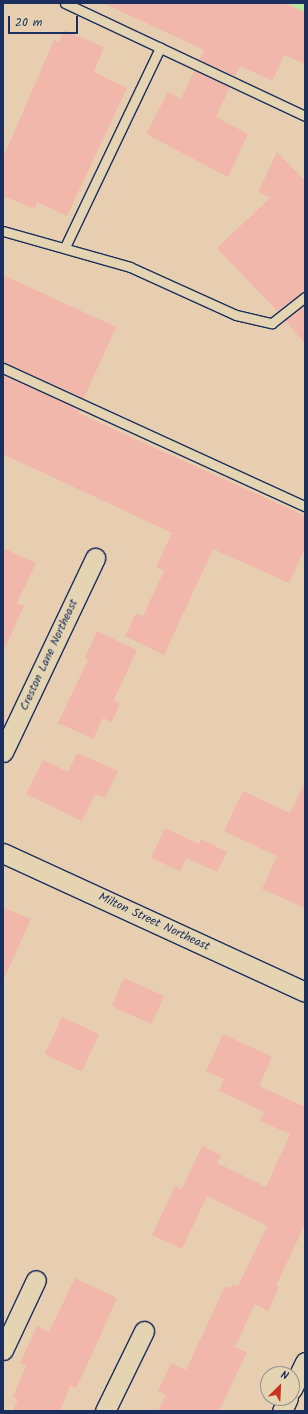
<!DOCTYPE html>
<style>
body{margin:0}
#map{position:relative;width:308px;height:1414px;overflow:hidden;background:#e7ceb0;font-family:Kalam,sans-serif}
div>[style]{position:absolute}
.green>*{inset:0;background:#b9e8a6}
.building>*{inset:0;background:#f1b7ab;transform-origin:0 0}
.roads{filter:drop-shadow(1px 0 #1b2f5e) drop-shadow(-1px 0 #1b2f5e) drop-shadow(0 1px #1b2f5e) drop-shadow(0 -1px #1b2f5e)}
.service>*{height:9px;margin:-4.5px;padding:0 4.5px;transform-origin:4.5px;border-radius:4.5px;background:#e5d4b1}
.minor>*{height:19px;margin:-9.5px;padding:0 9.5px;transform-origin:9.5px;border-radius:9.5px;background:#e5d4b1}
span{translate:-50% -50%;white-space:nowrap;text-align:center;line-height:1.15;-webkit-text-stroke:4px #e5d4b1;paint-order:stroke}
.street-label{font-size:12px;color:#1b2f5e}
.frame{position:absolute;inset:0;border:4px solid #1b2f5e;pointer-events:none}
.north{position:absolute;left:260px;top:1366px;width:40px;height:40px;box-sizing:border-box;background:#e5d4b1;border:1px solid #949290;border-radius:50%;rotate:24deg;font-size:11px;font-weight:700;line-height:16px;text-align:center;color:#1b2f5e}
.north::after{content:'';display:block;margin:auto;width:14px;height:18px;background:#c8321e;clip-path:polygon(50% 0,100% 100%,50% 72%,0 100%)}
.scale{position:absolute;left:8px;top:16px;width:70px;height:18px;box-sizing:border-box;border:2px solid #1b2f5e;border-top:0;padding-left:5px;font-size:12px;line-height:14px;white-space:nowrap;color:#1b2f5e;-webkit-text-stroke:3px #e5d4b1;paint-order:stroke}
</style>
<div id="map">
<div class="green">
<div style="clip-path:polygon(292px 3px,305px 3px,305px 17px,296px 11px)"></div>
</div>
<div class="building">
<div style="clip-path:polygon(103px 3px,284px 3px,305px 12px,305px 64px,284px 55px,272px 81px,240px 66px,235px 76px,199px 60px,204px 50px)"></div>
<div style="clip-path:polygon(64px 30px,104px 47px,94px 72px,127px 88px,67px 216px,37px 202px,35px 209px,3px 196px,3px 158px,54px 40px,59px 42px)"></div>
<div style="clip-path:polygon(194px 71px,230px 87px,216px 117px,248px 134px,228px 177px,146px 134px,168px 92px,181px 99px)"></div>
<div style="clip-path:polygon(277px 152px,305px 181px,305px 291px,277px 311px,217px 248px,270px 198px,258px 192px)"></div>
<div style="clip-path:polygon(3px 275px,116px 327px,84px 398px,3px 362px)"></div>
<div style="clip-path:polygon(305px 305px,305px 344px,285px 320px)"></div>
<div style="clip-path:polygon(3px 375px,80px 410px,78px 413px,305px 516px,305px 548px,289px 583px,213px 549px,164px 655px,125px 636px,136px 613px,143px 616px,164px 571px,156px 567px,172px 533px,3px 454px)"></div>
<div style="clip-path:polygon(3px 548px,36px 563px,17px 603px,24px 606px,3px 652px)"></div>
<div style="clip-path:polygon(97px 631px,137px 650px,114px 700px,120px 703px,112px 722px,103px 718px,93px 739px,58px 723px,88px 660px,85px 658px)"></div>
<div style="clip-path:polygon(77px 753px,118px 771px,105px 798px,95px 794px,82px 821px,26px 794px,43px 760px,68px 772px)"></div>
<div style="clip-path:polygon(305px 782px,305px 908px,262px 889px,277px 856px,224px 831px,243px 791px,290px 813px)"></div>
<div style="clip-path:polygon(165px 828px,199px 844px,201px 839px,227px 852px,217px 872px,186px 858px,180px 871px,151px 858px)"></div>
<div style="clip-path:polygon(3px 907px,31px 919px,3px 981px)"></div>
<div style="left:124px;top:978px;width:44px;height:31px;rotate:24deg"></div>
<div style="left:62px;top:1017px;width:41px;height:41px;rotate:25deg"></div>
<div style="clip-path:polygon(223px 1034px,272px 1057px,259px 1086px,303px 1106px,305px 1103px,305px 1224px,276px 1286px,279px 1287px,268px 1311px,255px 1304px,235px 1347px,247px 1352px,219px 1411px,158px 1411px,166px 1395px,158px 1391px,171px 1363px,186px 1370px,225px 1286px,230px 1289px,233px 1284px,238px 1286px,267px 1226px,207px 1196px,182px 1249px,152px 1235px,175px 1186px,182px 1189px,202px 1146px,221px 1155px,217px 1163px,266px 1187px,290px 1134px,260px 1121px,264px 1112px,219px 1091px,224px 1079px,206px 1071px)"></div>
<div style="clip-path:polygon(75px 1278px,117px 1298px,93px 1352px,76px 1388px,70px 1386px,60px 1411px,13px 1411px,18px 1399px,13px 1397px,26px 1366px,20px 1363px,37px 1326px,49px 1332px)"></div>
</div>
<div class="roads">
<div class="service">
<div style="left:65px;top:3px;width:265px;rotate:25.2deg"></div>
<div style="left:3px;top:231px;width:132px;rotate:15.8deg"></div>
<div style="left:130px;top:267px;width:116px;rotate:24.4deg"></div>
<div style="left:236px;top:315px;width:37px;rotate:13deg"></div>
<div style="left:272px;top:323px;width:42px;rotate:-38.2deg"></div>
<div style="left:65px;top:247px;width:221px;rotate:-64.5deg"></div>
<div style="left:3px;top:368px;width:332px;rotate:24.6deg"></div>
</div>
<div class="minor">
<div style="left:3px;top:752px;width:215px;rotate:-64.6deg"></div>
<div style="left:3px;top:853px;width:332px;rotate:24.7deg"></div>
<div style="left:3px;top:1350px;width:77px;rotate:-64.8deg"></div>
<div style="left:292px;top:1389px;width:30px;rotate:-64deg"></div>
<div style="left:105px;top:1411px;width:89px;rotate:-64deg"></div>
<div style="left:282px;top:1411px;width:14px;rotate:-65deg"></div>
</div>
</div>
<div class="street-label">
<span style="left:49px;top:655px;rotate:-65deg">Creston Lane Northeast</span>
<span style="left:154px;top:922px;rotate:25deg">Milton Street Northeast</span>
</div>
<div class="frame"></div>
<div class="north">N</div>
<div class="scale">20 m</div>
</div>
